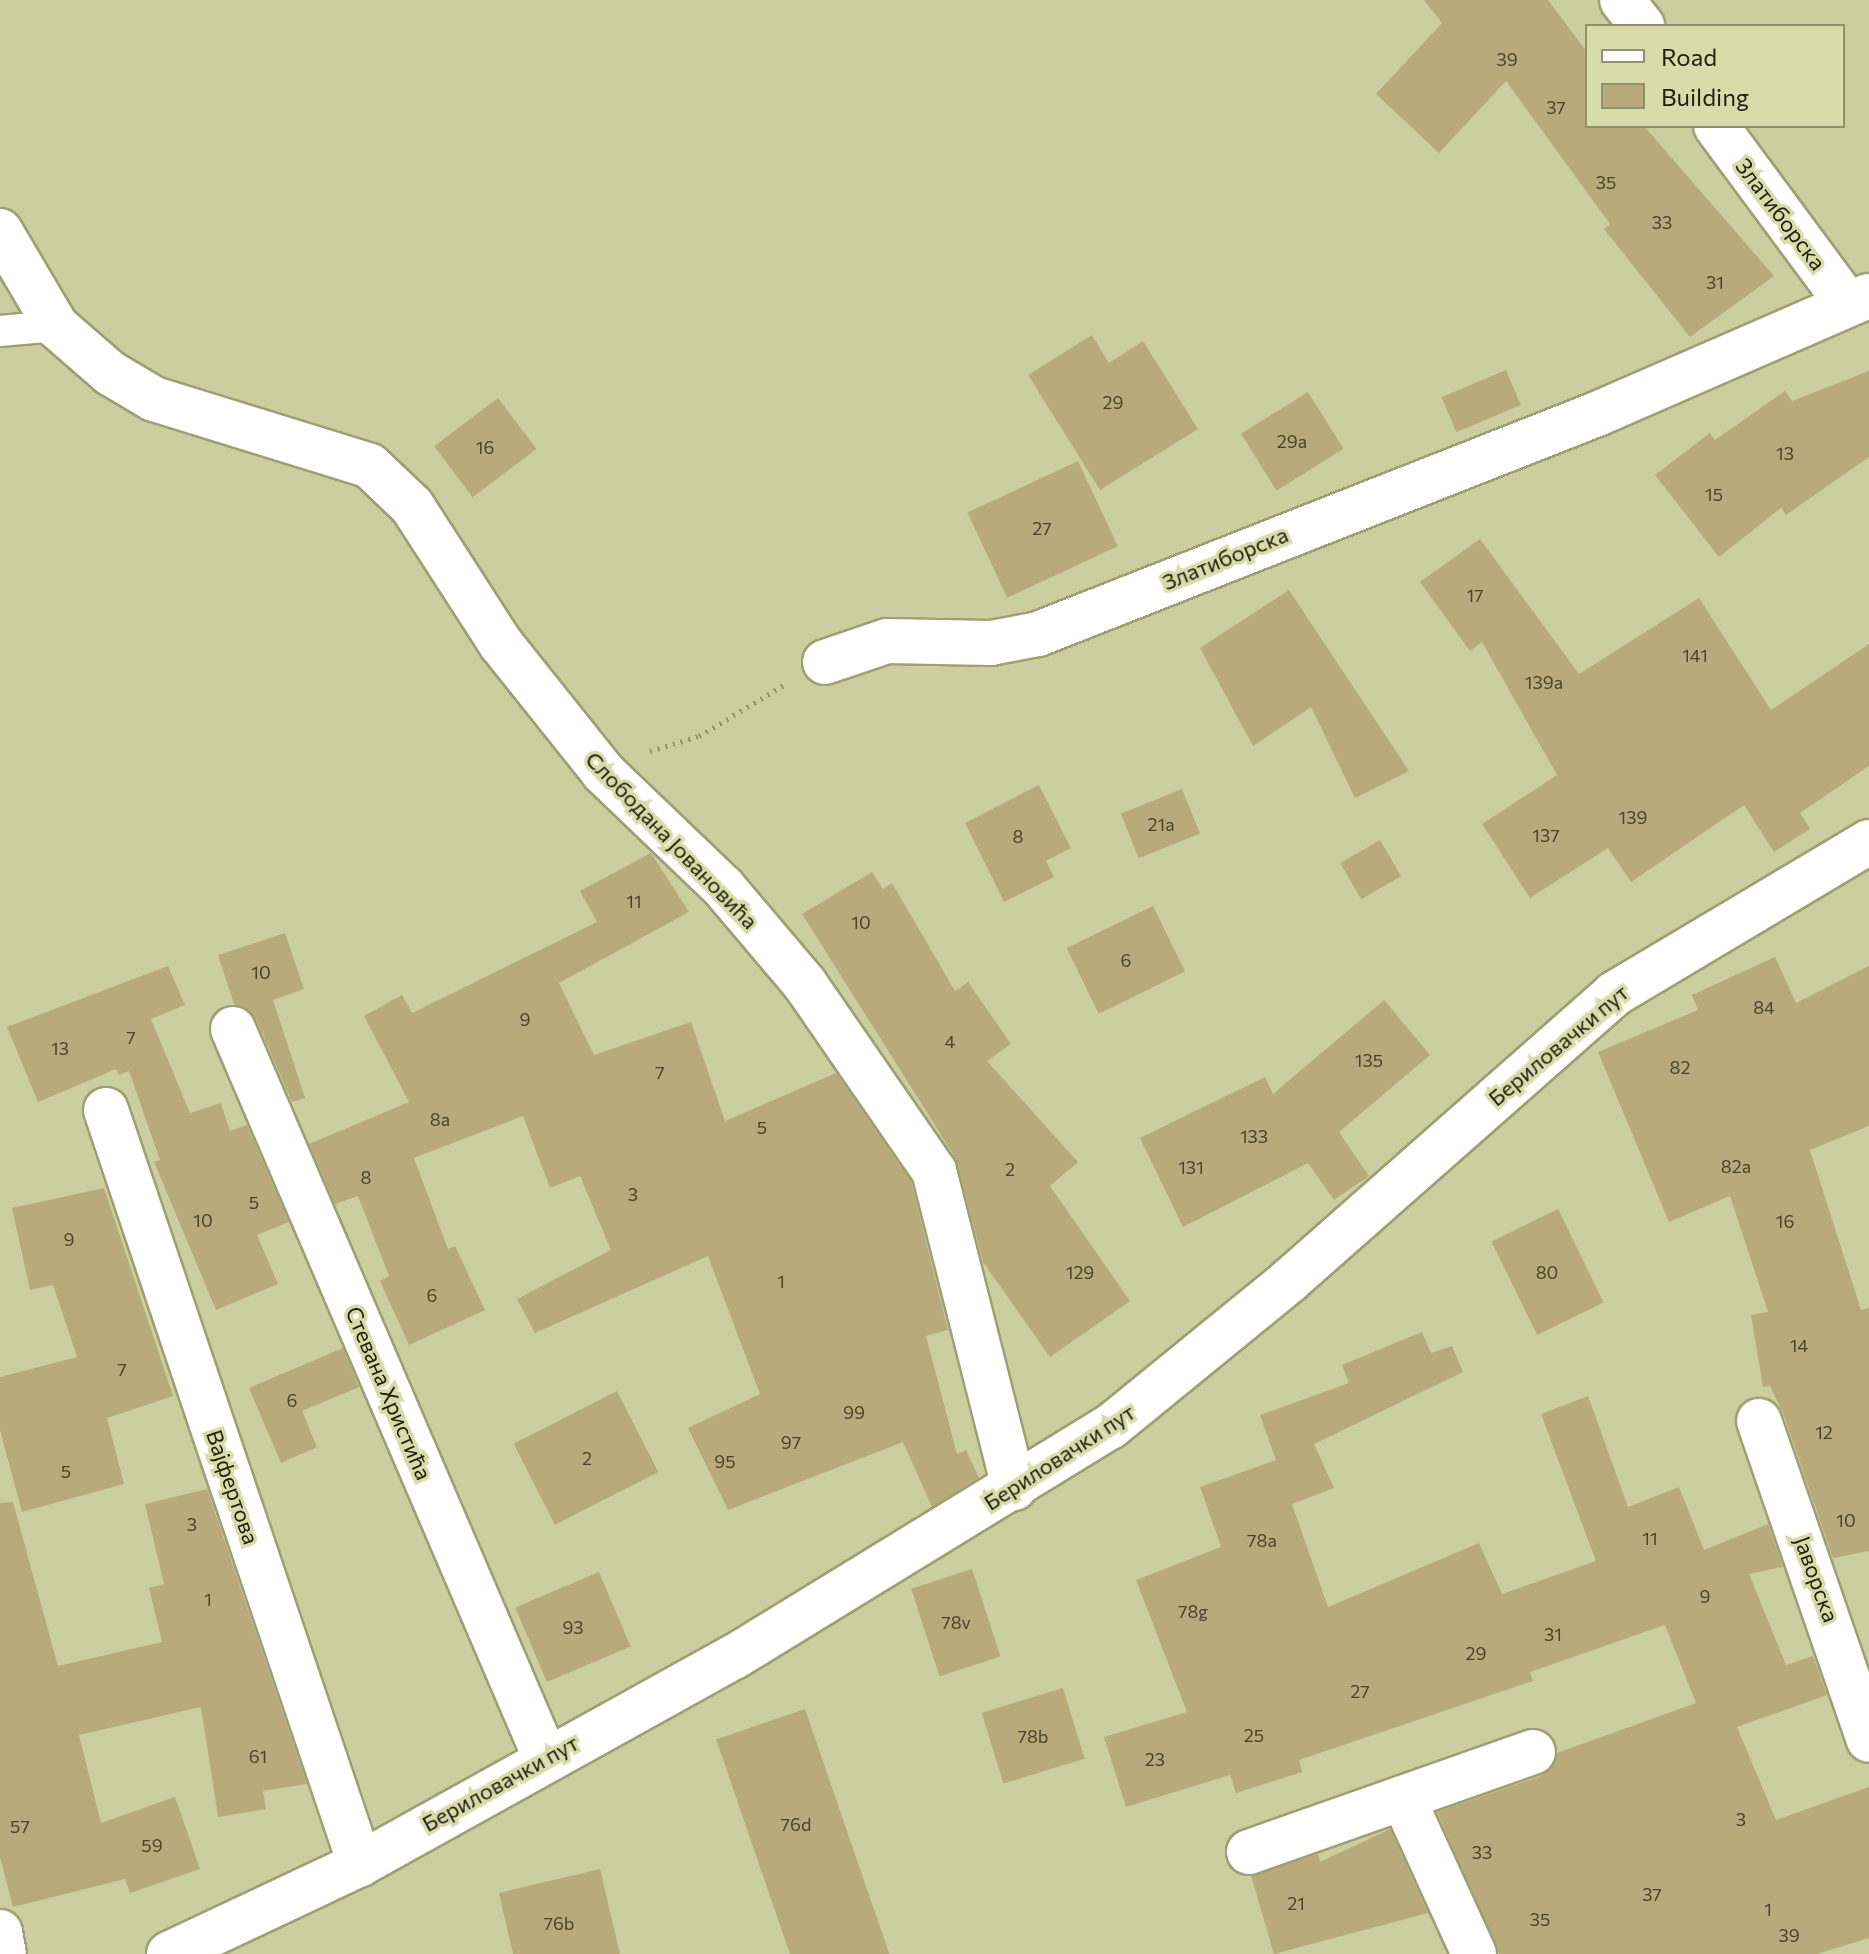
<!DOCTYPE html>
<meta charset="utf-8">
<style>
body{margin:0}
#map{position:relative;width:1869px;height:1954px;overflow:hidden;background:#cbcf9f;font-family:Commissioner,sans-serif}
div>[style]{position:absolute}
.building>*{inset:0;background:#b9aa7c;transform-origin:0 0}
.path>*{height:5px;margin-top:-2.5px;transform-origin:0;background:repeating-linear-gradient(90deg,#90946e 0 2px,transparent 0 8px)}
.roads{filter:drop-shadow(2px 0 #9da072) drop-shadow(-2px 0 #9da072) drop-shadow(0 2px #9da072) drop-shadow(0 -2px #9da072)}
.lane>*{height:30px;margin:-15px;padding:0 15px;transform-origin:15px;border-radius:15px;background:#fff}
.street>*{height:44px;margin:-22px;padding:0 22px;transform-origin:22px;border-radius:22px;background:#fff}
span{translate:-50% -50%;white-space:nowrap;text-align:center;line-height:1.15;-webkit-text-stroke:7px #d8dcab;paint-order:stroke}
.number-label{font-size:18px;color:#46442a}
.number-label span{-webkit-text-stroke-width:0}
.street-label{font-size:22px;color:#20220f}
.legend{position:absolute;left:1585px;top:24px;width:260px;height:104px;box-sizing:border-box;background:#d8dcab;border:2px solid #8e926d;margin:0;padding:10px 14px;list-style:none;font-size:24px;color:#20220f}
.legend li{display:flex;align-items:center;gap:16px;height:40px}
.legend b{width:40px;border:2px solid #8e926d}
</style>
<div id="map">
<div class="building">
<div style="clip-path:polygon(1424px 0,1548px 0,1587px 52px,1587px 126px,1644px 126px,1774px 276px,1690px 337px,1604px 229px,1610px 224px,1506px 81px,1439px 153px,1376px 94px,1442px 23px)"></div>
<div style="clip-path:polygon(1092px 335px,1109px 363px,1143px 341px,1198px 429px,1100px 490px,1028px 375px)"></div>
<div style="left:1506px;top:370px;width:38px;height:70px;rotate:67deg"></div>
<div style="clip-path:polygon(1869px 371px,1869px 457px,1786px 515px,1781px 508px,1719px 557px,1655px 475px,1710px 433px,1715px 440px,1785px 391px,1792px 401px)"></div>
<div style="left:1308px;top:392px;width:67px;height:79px;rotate:58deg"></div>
<div style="left:498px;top:398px;width:64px;height:80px;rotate:53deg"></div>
<div style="left:1078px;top:461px;width:94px;height:122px;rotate:65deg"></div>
<div style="clip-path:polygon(1480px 539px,1579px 674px,1699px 598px,1771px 710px,1869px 644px,1869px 766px,1800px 813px,1810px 829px,1774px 852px,1744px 805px,1631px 882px,1608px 848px,1530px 898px,1482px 824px,1557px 775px,1482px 642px,1470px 651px,1420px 582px)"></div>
<div style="clip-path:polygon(1289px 590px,1409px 771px,1355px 798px,1311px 707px,1253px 746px,1200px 648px)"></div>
<div style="clip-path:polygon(1039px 785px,1071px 848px,1046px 861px,1054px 877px,1004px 902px,965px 823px)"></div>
<div style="left:1182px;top:789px;width:48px;height:66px;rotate:68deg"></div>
<div style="left:1380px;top:840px;width:42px;height:46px;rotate:60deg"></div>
<div style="clip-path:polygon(651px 853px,689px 912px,559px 983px,594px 1055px,691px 1022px,725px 1121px,836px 1073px,911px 1181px,948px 1330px,926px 1336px,957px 1454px,966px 1450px,979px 1478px,932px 1507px,903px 1442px,728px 1510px,688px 1428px,760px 1394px,708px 1256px,535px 1333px,517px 1299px,611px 1250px,580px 1176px,550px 1188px,523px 1116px,414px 1158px,448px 1249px,455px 1246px,485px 1310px,409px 1345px,380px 1281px,389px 1276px,358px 1196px,335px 1204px,309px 1144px,409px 1102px,364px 1016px,402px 995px,412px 1013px,597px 922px,580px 891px)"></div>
<div style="clip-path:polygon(872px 872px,883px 889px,892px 883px,955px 991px,968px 982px,1011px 1044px,987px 1061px,1078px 1162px,1050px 1186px,1130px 1301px,1050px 1357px,983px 1262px,955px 1157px,802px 914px)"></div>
<div style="left:1153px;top:906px;width:73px;height:96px;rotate:64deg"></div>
<div style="clip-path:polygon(285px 933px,304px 989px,273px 1000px,305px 1098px,292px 1102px,256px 1019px,234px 1004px,218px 955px)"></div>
<div style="clip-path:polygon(1775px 957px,1796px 1003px,1869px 966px,1869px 1126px,1810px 1150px,1861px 1310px,1869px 1308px,1869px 1551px,1833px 1558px,1783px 1413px,1770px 1386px,1763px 1387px,1751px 1315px,1768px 1312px,1730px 1196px,1669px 1222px,1598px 1052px,1698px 1010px,1692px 995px)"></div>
<div style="clip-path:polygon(168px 966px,185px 1005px,151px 1019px,190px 1113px,221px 1103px,230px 1131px,247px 1125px,289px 1222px,257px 1235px,278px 1284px,216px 1310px,154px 1162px,160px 1160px,129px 1071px,119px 1075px,116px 1069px,38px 1102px,7px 1027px)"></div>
<div style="clip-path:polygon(1384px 1000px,1430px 1055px,1339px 1132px,1369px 1176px,1334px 1200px,1308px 1163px,1183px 1227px,1140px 1138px,1265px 1077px,1273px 1094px)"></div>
<div style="clip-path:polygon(104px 1188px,173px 1396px,107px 1418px,124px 1484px,22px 1512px,0 1430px,0 1377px,77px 1357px,53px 1285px,30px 1290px,12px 1208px)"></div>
<div style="left:1558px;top:1209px;width:104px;height:74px;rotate:64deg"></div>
<div style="clip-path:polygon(1422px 1332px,1431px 1353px,1452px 1346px,1463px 1372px,1314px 1444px,1334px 1488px,1292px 1504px,1328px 1607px,1479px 1543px,1502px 1594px,1596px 1561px,1541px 1414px,1588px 1396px,1628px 1507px,1679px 1487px,1704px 1550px,1768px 1524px,1783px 1567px,1749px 1574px,1786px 1665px,1813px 1656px,1827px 1695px,1737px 1727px,1776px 1820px,1869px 1787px,1869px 1938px,1817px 1954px,1499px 1954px,1437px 1812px,1541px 1776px,1557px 1753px,1696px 1703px,1665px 1625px,1530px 1672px,1533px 1681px,1299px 1760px,1302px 1772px,1236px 1793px,1230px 1775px,1126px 1807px,1104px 1737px,1187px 1712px,1136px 1580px,1221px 1547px,1200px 1487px,1276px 1460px,1260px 1415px,1349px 1383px,1342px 1365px)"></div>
<div style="clip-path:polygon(343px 1348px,359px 1387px,302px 1411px,317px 1447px,281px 1463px,249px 1388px)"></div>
<div style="left:617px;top:1391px;width:91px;height:116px;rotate:63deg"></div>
<div style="clip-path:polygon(207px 1489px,307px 1784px,263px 1791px,266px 1809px,218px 1817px,201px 1707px,79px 1735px,101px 1823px,175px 1797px,200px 1869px,130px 1893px,125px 1879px,13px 1907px,0 1857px,0 1503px,13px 1502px,58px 1666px,162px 1642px,149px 1588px,164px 1584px,145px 1504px)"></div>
<div style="left:972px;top:1569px;width:92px;height:64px;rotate:72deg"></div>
<div style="left:599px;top:1572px;width:81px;height:91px;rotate:67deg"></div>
<div style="left:1063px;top:1688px;width:74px;height:85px;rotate:73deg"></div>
<div style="left:805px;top:1709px;width:259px;height:94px;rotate:71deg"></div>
<div style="clip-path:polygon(1390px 1829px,1428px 1913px,1274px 1954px,1251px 1876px,1318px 1854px,1320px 1862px)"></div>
<div style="clip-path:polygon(600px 1869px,620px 1954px,513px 1954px,499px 1893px)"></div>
</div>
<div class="path">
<div style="left:650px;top:751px;width:51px;rotate:-17deg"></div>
<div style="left:699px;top:736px;width:99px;rotate:-31deg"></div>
</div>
<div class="roads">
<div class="lane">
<div style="left:0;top:331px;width:56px;rotate:-5.1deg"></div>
</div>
<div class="street">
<div style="left:1622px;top:0;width:33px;rotate:52deg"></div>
<div style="left:1716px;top:126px;width:219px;rotate:53.5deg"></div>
<div style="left:0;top:231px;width:110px;rotate:59.5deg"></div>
<div style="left:56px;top:326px;width:72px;rotate:41deg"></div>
<div style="left:110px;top:373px;width:51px;rotate:30.6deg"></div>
<div style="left:154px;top:399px;width:226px;rotate:17.2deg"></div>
<div style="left:370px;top:466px;width:58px;rotate:43.6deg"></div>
<div style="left:412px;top:506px;width:164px;rotate:57.2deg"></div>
<div style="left:501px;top:644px;width:164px;rotate:51.4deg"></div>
<div style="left:603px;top:772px;width:166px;rotate:43.8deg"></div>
<div style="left:723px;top:887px;width:127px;rotate:49.8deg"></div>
<div style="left:805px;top:984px;width:227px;rotate:55.4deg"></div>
<div style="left:934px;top:1171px;width:327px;rotate:75.8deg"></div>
<div style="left:825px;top:662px;width:65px;rotate:-18.7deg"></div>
<div style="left:887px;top:641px;width:104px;rotate:1.1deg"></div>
<div style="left:991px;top:643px;width:48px;rotate:-10.8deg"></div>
<div style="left:1038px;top:634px;width:601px;rotate:-21.48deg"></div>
<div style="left:1597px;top:414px;width:296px;rotate:-23.5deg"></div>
<div style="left:233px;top:1029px;width:792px;rotate:66.8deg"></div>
<div style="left:106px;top:1110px;width:796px;rotate:71.38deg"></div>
<div style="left:1759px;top:1421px;width:337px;rotate:71deg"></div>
<div style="left:1403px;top:1798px;width:171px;rotate:65.5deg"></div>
<div style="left:1249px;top:1852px;width:301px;rotate:-19.4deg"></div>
<div style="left:0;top:1932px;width:22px;rotate:80deg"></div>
<div style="left:169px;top:1954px;width:211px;rotate:-25.2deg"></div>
<div style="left:360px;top:1864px;width:427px;rotate:-29deg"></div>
<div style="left:734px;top:1657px;width:441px;rotate:-31.5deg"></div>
<div style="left:1110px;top:1427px;width:232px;rotate:-39.2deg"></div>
<div style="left:1290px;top:1280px;width:432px;rotate:-41.4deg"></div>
<div style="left:1614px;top:994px;width:297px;rotate:-30.8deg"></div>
</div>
</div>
<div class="number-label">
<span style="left:1507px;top:59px">39</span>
<span style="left:1556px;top:107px">37</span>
<span style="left:1606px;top:182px">35</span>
<span style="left:1662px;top:222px">33</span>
<span style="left:1715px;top:282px">31</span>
<span style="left:1113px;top:402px">29</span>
<span style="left:1292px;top:441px">29a</span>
<span style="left:485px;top:447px">16</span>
<span style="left:1785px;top:453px">13</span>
<span style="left:1714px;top:494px">15</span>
<span style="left:1042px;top:528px">27</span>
<span style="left:1475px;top:595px">17</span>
<span style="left:1695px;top:655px">141</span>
<span style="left:1544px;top:682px">139a</span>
<span style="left:1633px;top:817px">139</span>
<span style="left:1161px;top:824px">21a</span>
<span style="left:1546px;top:835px">137</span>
<span style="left:1018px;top:836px">8</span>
<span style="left:634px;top:901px">11</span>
<span style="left:861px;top:922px">10</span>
<span style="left:1126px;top:960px">6</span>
<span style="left:261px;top:972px">10</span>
<span style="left:1764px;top:1007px">84</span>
<span style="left:525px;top:1019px">9</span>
<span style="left:131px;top:1037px">7</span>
<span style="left:950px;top:1041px">4</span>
<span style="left:60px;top:1048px">13</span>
<span style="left:1369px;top:1060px">135</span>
<span style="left:1680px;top:1067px">82</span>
<span style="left:660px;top:1072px">7</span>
<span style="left:440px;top:1119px">8a</span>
<span style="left:762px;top:1127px">5</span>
<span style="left:1254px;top:1136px">133</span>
<span style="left:1736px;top:1166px">82a</span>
<span style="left:1191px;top:1167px">131</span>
<span style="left:1010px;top:1169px">2</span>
<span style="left:366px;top:1177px">8</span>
<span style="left:633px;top:1194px">3</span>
<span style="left:254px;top:1202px">5</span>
<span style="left:203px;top:1220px">10</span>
<span style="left:1785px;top:1221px">16</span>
<span style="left:69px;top:1239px">9</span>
<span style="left:1080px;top:1272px">129</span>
<span style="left:1547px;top:1272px">80</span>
<span style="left:781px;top:1281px">1</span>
<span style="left:432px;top:1295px">6</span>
<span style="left:1799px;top:1345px">14</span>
<span style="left:122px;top:1369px">7</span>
<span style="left:292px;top:1400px">6</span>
<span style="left:854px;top:1412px">99</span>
<span style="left:1824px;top:1432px">12</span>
<span style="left:791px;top:1442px">97</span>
<span style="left:587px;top:1458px">2</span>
<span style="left:725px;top:1461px">95</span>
<span style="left:66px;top:1471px">5</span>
<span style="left:1846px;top:1520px">10</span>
<span style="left:192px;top:1524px">3</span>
<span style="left:1650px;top:1538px">11</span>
<span style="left:1262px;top:1540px">78a</span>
<span style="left:1705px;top:1596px">9</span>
<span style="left:208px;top:1599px">1</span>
<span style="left:1193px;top:1611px">78g</span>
<span style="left:956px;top:1622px">78v</span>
<span style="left:573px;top:1627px">93</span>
<span style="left:1553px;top:1634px">31</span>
<span style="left:1476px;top:1653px">29</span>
<span style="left:1360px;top:1691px">27</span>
<span style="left:1254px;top:1735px">25</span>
<span style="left:1033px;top:1736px">78b</span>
<span style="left:258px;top:1756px">61</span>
<span style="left:1155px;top:1759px">23</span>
<span style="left:1741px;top:1819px">3</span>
<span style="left:796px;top:1824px">76d</span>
<span style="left:20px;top:1826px">57</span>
<span style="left:152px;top:1845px">59</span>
<span style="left:1482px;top:1852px">33</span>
<span style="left:1652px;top:1894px">37</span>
<span style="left:1296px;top:1903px">21</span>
<span style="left:1768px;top:1909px">1</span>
<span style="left:1540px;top:1919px">35</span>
<span style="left:559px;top:1923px">76b</span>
<span style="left:1789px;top:1935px">39</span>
</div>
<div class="street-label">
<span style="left:1781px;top:214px;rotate:53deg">Златиборска</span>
<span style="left:1225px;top:558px;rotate:-22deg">Златиборска</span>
<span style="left:672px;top:840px;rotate:46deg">Слободана Јовановића</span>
<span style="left:1558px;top:1045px;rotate:-40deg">Бериловачки пут</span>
<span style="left:389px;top:1393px;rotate:67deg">Стевана Христића</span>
<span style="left:1059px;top:1457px;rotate:-33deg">Бериловачки пут</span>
<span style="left:233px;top:1487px;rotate:71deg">Вајфертова</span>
<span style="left:1817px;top:1579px;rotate:70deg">Јаворска</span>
<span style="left:500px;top:1783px;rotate:-29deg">Бериловачки пут</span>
</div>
<ul class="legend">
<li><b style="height:10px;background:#fff"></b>Road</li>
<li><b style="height:22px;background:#b9aa7c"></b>Building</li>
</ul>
</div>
